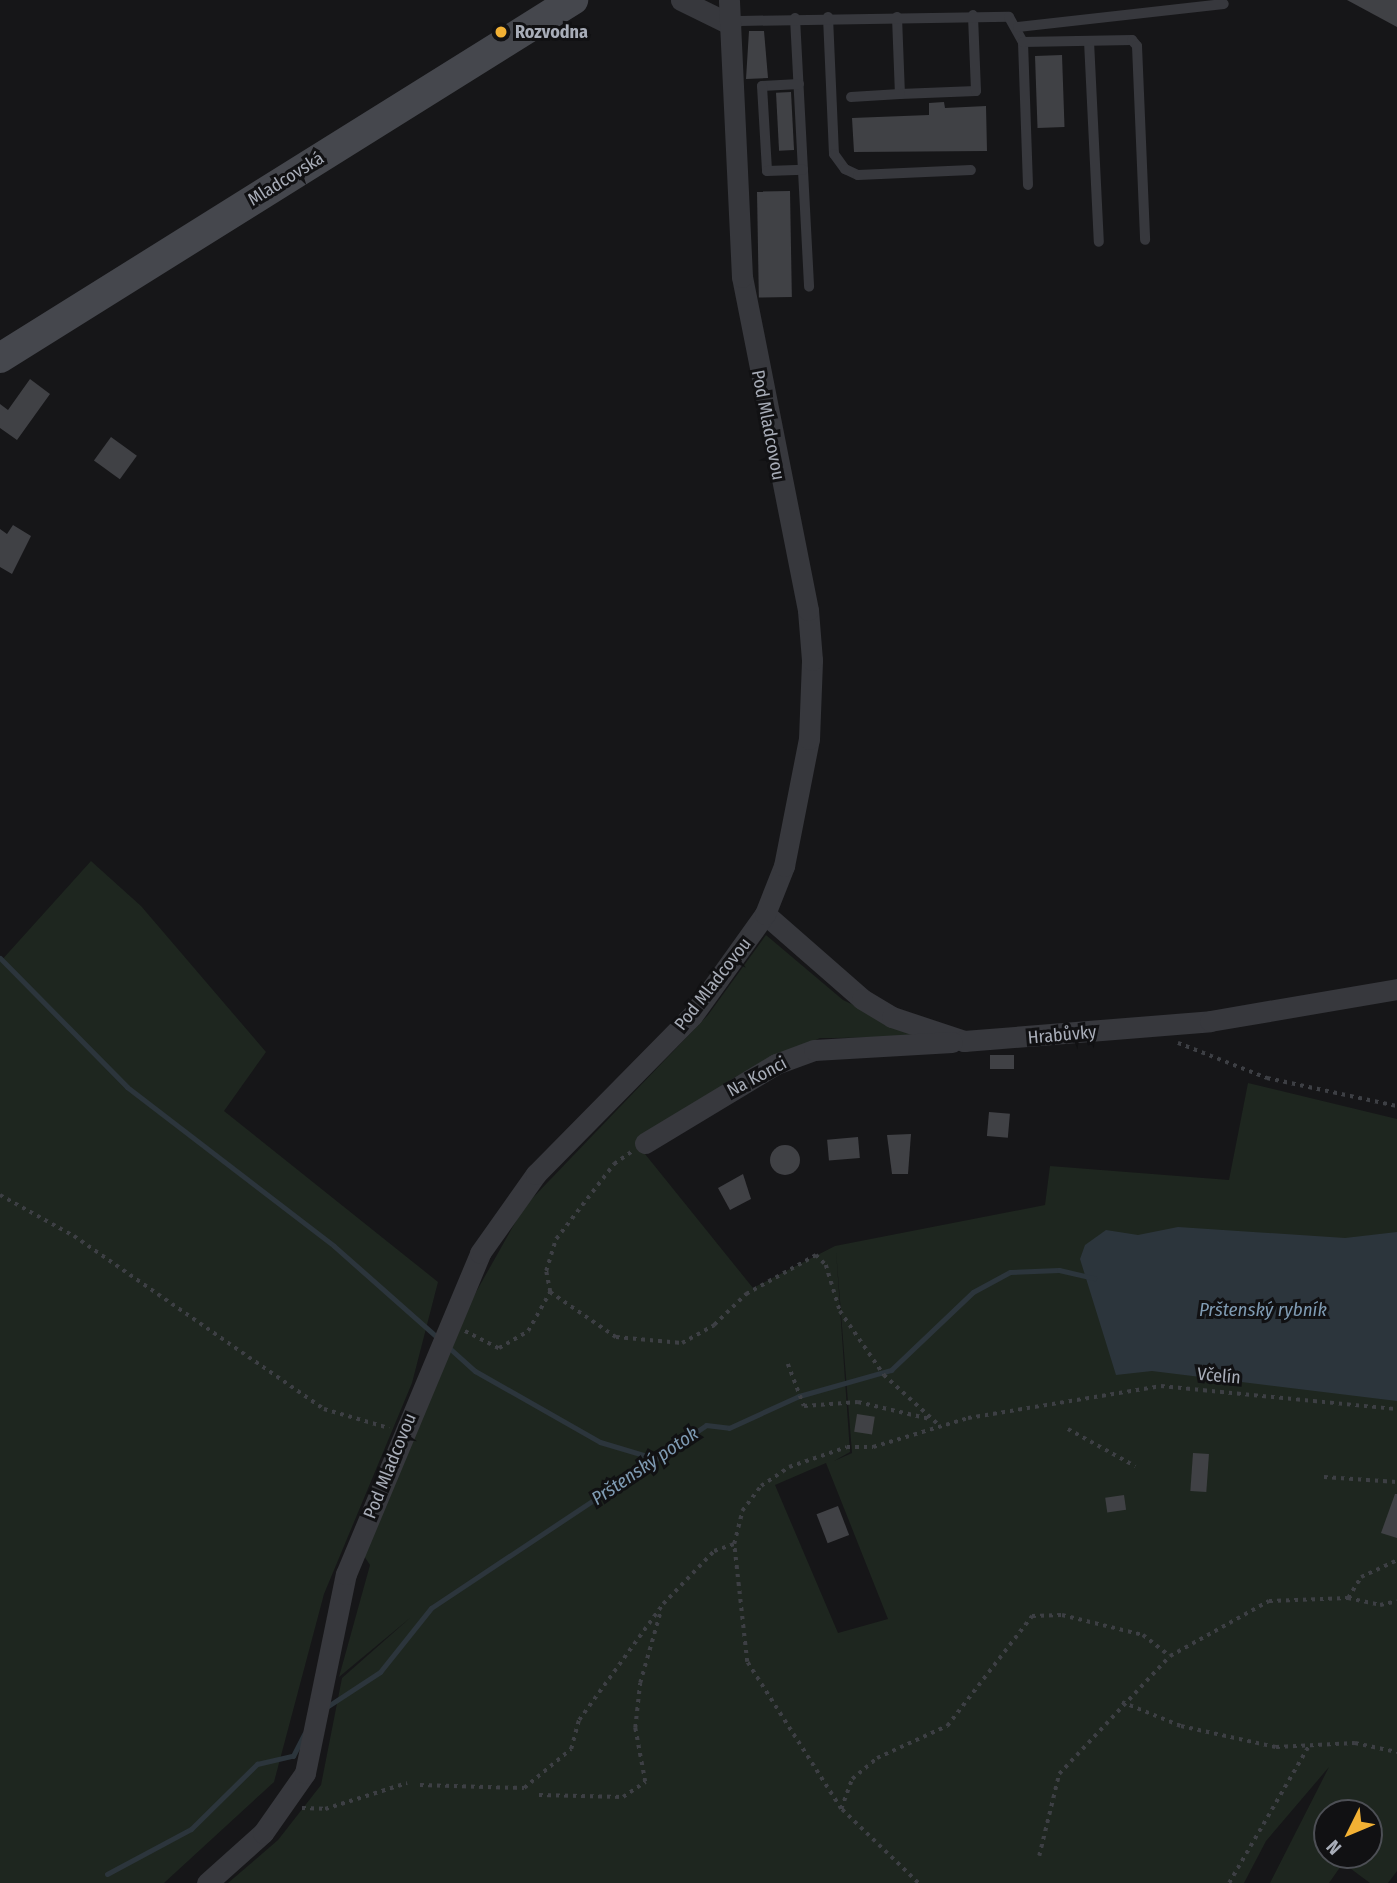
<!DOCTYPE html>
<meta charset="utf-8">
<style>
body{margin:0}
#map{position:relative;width:1397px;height:1883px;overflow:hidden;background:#161618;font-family:"Fira Sans Condensed",sans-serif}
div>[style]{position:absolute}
.green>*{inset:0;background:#1e261f}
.water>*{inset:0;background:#2c353c}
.stream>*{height:5px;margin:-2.5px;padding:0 2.5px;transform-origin:2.5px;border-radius:2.5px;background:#2c353c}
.building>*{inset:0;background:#404145;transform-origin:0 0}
.round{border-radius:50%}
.path>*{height:3.5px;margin-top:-1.75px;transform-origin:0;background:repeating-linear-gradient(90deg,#3d3f44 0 3.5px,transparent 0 8.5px)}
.lane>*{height:10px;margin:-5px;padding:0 5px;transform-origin:5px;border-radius:5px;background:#37383d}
.street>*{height:21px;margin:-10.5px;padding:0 10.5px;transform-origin:10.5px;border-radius:10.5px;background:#37383d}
.secondary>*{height:30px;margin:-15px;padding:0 15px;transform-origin:15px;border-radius:15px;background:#45474d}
.dots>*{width:19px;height:19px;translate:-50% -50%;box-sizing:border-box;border:4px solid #111113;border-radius:50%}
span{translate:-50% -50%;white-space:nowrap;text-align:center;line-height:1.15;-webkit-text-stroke:6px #111113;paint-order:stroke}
.poi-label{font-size:18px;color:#a8adb8;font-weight:700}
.left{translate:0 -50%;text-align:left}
.street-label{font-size:18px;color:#a8adb8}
.water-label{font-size:19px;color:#7f9bb3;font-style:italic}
.north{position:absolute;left:1313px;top:1799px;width:70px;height:70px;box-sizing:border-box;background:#111113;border:2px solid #4d4f55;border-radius:50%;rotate:227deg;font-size:19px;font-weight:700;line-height:28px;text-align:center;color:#a8adb8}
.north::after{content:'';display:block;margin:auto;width:24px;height:32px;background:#f2b134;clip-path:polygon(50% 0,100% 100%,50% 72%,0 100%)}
</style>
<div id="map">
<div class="green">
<div style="clip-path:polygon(91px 861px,141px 906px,266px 1052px,224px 1111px,438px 1282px,412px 1383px,324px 1594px,274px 1782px,164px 1883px,0 1883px,0 962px)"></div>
<div style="clip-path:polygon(evenodd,766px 935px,843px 1000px,922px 1037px,820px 1038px,737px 1076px,643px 1138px,645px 1154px,753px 1288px,835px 1246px,1045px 1205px,1050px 1166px,1229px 1180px,1248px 1083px,1397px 1119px,1397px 1871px,1388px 1883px,1370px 1883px,1343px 1863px,1329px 1883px,1270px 1883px,1329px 1767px,1266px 1841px,1244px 1883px,228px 1883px,278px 1840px,321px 1785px,342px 1678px,410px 1618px,339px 1677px,370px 1565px,364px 1556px,454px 1331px,524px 1207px,708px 1015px,766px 935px,836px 1250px,852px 1453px,834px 1461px,850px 1452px,836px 1250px,766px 935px,826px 1463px,888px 1619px,838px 1633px,775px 1485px,826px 1463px,766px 935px,1327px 1813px,1369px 1813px,1369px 1855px,1327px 1855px,1327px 1813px)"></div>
</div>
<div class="water">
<div style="clip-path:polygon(1178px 1227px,1345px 1238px,1397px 1232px,1397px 1401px,1152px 1371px,1116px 1375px,1080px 1259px,1085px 1245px,1106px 1230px,1138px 1235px)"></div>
</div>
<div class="stream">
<div style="left:0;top:958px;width:181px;rotate:45.4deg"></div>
<div style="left:127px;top:1087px;width:261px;rotate:37.5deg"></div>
<div style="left:334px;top:1246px;width:139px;rotate:41.5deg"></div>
<div style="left:446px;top:1345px;width:39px;rotate:42deg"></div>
<div style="left:475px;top:1371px;width:144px;rotate:29.6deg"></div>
<div style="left:600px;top:1442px;width:59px;rotate:16.6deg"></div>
<div style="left:325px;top:1708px;width:66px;rotate:-33.2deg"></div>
<div style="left:380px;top:1672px;width:82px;rotate:-51.4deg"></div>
<div style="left:431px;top:1608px;width:330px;rotate:-33.6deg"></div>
<div style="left:706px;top:1425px;width:23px;rotate:7deg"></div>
<div style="left:729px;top:1428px;width:77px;rotate:-24.6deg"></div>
<div style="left:799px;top:1396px;width:96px;rotate:-15.8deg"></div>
<div style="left:891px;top:1370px;width:113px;rotate:-43.6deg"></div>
<div style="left:973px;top:1292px;width:42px;rotate:-28.4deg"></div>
<div style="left:1010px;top:1272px;width:49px;rotate:-2.3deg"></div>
<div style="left:1059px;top:1270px;width:36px;rotate:13deg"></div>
<div style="left:107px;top:1874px;width:95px;rotate:-28.2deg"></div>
<div style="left:191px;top:1829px;width:93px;rotate:-44.6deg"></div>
<div style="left:257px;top:1764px;width:37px;rotate:-13deg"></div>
<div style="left:293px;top:1756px;width:25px;rotate:-63deg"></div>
</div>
<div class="building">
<div style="clip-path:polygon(1347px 0,1397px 0,1397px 27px)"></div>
<div style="clip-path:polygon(749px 31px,764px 31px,768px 78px,746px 79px)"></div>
<div style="left:1062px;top:55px;width:72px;height:27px;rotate:88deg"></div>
<div style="left:791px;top:92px;width:58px;height:15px;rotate:87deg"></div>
<div style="clip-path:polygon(944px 102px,945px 108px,986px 106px,987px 151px,854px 152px,852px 118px,929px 115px,929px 103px)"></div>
<div style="left:790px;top:191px;width:106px;height:33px;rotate:89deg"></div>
<div style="clip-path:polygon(30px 379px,50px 394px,17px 440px,0 428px,0 404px,8px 410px)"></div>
<div style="left:111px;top:437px;width:32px;height:29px;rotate:36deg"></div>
<div style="clip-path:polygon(13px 525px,31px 536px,12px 574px,0 567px,0 529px,7px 534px)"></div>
<div style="left:990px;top:1055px;width:24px;height:14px"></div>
<div style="left:989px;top:1112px;width:21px;height:24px;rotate:5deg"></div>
<div style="clip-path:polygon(911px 1134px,908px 1174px,892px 1174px,887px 1135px)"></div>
<div style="left:858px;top:1137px;width:21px;height:31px;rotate:85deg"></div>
<div class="round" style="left:770px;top:1145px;width:30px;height:30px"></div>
<div style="clip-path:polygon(743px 1174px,751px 1199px,730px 1210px,718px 1188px)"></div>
<div style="left:857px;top:1414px;width:18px;height:18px;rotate:9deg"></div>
<div style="left:1193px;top:1453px;width:16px;height:38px;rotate:4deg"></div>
<div style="clip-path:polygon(1395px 1494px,1397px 1494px,1397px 1538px,1381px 1533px)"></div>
<div style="left:1124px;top:1495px;width:15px;height:19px;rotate:82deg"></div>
<div style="left:838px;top:1506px;width:31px;height:23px;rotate:69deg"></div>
</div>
<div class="path">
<div style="left:1178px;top:1043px;width:96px;rotate:21.5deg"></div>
<div style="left:1267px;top:1078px;width:133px;rotate:12.2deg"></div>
<div style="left:0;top:1195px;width:85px;rotate:29deg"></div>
<div style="left:74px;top:1236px;width:304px;rotate:34.7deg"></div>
<div style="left:324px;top:1409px;width:68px;rotate:16.3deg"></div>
<div style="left:550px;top:1292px;width:80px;rotate:34.3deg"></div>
<div style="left:616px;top:1337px;width:66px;rotate:5.2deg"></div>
<div style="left:682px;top:1343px;width:37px;rotate:-29deg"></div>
<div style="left:714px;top:1325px;width:45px;rotate:-44.1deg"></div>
<div style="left:746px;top:1294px;width:80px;rotate:-29.1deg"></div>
<div style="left:816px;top:1255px;width:14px;rotate:45deg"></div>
<div style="left:826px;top:1265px;width:48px;rotate:73.1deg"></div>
<div style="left:840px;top:1311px;width:78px;rotate:55.5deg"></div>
<div style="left:884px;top:1375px;width:74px;rotate:42.3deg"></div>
<div style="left:465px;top:1331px;width:38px;rotate:27deg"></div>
<div style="left:499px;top:1348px;width:34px;rotate:-30deg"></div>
<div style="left:528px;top:1331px;width:45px;rotate:-60.6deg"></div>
<div style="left:550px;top:1292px;width:21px;rotate:-101deg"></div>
<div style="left:546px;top:1271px;width:34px;rotate:-73deg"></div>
<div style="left:556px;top:1239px;width:95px;rotate:-52.3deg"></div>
<div style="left:614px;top:1164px;width:21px;rotate:-35deg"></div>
<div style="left:788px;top:1364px;width:45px;rotate:69.1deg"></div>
<div style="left:804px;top:1406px;width:54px;rotate:-4.2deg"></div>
<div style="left:858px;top:1402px;width:74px;rotate:13.3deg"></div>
<div style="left:1068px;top:1429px;width:77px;rotate:28.9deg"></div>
<div style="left:1324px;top:1477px;width:73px;rotate:3.9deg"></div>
<div style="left:1348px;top:1598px;width:33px;rotate:12deg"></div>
<div style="left:1380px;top:1605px;width:17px;rotate:-13deg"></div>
<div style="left:1122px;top:1702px;width:64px;rotate:22.1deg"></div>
<div style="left:1181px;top:1726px;width:97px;rotate:12.5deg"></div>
<div style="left:1276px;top:1747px;width:79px;rotate:-2.9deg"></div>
<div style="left:1355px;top:1743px;width:43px;rotate:12.1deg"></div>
<div style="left:420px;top:1785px;width:104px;rotate:1.7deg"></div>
<div style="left:524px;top:1788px;width:61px;rotate:-39.7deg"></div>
<div style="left:571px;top:1749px;width:30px;rotate:-75deg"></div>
<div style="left:579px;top:1720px;width:143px;rotate:-54.1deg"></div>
<div style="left:663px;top:1604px;width:74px;rotate:-46.1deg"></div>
<div style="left:714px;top:1551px;width:21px;rotate:-19deg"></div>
<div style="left:539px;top:1795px;width:84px;rotate:1.4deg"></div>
<div style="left:623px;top:1797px;width:27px;rotate:-34deg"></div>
<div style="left:645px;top:1782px;width:55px;rotate:-100.5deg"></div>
<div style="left:635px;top:1728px;width:45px;rotate:-83.7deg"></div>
<div style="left:640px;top:1683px;width:76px;rotate:-74deg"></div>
<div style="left:302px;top:1808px;width:23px;rotate:2deg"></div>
<div style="left:325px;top:1809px;width:86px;rotate:-17.6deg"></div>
<div style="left:841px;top:1809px;width:32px;rotate:-70deg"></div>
<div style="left:852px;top:1779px;width:33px;rotate:-40deg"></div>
<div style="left:877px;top:1758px;width:77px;rotate:-24.6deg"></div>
<div style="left:947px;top:1726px;width:139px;rotate:-52.3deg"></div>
<div style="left:1032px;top:1616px;width:30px;rotate:-2deg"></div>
<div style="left:1062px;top:1615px;width:83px;rotate:13.9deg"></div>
<div style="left:1143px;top:1635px;width:34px;rotate:38deg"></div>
<div style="left:1039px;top:1856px;width:84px;rotate:-76.3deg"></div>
<div style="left:1059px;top:1774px;width:162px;rotate:-46.8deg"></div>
<div style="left:1170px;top:1656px;width:113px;rotate:-29.1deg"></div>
<div style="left:1269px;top:1601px;width:79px;rotate:-2.2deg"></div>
<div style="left:1348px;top:1598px;width:25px;rotate:-58deg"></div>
<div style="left:1361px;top:1577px;width:40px;rotate:-25deg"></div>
<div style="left:918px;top:1883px;width:107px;rotate:-136.1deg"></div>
<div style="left:841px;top:1809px;width:174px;rotate:-122.6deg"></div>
<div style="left:747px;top:1662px;width:119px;rotate:-96.3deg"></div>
<div style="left:734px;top:1544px;width:34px;rotate:-76deg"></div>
<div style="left:742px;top:1511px;width:31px;rotate:-53deg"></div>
<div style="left:761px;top:1486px;width:34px;rotate:-34deg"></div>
<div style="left:789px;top:1467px;width:61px;rotate:-19deg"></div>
<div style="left:847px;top:1447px;width:26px"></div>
<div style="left:873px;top:1447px;width:99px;rotate:-17deg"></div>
<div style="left:968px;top:1418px;width:196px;rotate:-9.4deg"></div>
<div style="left:1161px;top:1386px;width:237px;rotate:5.6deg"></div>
<div style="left:1229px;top:1883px;width:157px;rotate:-59.8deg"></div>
</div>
<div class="lane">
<div style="left:828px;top:17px;width:137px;rotate:87.5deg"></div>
<div style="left:834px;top:154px;width:19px;rotate:54deg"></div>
<div style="left:845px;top:169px;width:14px;rotate:25deg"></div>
<div style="left:858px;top:175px;width:113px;rotate:-2.5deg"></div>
<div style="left:897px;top:17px;width:77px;rotate:87.8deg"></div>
<div style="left:900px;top:94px;width:76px;rotate:-2.3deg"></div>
<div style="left:976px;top:91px;width:76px;rotate:-92.3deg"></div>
<div style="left:795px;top:18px;width:269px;rotate:87deg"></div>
<div style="left:740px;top:21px;width:269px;rotate:-0.9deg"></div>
<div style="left:1009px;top:17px;width:29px;rotate:61deg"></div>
<div style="left:1023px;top:42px;width:143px;rotate:88deg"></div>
<div style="left:1018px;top:27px;width:207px;rotate:-6.4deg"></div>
<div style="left:1089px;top:41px;width:201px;rotate:87.2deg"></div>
<div style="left:1023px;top:42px;width:109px;rotate:-1.1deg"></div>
<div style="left:1132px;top:40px;width:8px;rotate:50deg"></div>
<div style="left:1137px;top:46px;width:194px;rotate:87.6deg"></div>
<div style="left:799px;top:84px;width:37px;rotate:177deg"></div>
<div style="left:762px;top:86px;width:85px;rotate:86.6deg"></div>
<div style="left:767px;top:171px;width:36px;rotate:-2deg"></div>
<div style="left:851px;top:97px;width:49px;rotate:-3.5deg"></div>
</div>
<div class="street">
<div style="left:681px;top:0;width:55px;rotate:26.1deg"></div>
<div style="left:765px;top:914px;width:129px;rotate:41.2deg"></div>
<div style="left:862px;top:999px;width:35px;rotate:31deg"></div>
<div style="left:892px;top:1017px;width:76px;rotate:18.4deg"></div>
<div style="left:964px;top:1041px;width:247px;rotate:-4.6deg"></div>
<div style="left:1210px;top:1021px;width:190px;rotate:-9.7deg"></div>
<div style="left:645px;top:1143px;width:153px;rotate:-31.1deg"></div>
<div style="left:776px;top:1064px;width:40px;rotate:-20.2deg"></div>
<div style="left:814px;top:1050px;width:138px;rotate:-3.3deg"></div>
<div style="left:207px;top:1883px;width:75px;rotate:-41.8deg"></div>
<div style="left:263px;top:1833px;width:73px;rotate:-55deg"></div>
<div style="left:305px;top:1773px;width:203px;rotate:-78.4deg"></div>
<div style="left:346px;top:1574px;width:348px;rotate:-67.3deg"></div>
<div style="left:480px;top:1253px;width:97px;rotate:-54.7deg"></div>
<div style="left:536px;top:1174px;width:222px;rotate:-45.4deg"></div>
<div style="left:692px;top:1016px;width:125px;rotate:-54.4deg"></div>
<div style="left:765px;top:914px;width:52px;rotate:-68.4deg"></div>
<div style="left:784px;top:866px;width:129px;rotate:-78.9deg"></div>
<div style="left:809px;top:739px;width:79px;rotate:-87.8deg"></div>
<div style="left:812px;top:660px;width:50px;rotate:-94.6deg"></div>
<div style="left:808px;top:610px;width:339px;rotate:-101.2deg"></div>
<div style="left:742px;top:277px;width:277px;rotate:-92.7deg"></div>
</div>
<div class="secondary">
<div style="left:0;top:358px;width:676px;rotate:-32deg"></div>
</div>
<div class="dots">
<div style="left:501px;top:32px;background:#f2b134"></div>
</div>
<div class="poi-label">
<span class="left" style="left:515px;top:32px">Rozvodna</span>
</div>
<div class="street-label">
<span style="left:286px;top:179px;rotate:-32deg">Mladcovská</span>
<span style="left:768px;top:425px;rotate:79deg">Pod Mladcovou</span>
<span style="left:713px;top:984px;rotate:-52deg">Pod Mladcovou</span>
<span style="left:1062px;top:1035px;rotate:-5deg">Hrabůvky</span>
<span style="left:757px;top:1077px;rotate:-28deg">Na Konci</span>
<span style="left:1219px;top:1376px;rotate:5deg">Včelín</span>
<span style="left:390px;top:1466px;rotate:-68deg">Pod Mladcovou</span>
</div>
<div class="water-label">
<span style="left:1263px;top:1310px">Prštenský rybník</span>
<span style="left:645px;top:1466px;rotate:-34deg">Prštenský potok</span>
</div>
<div class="north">N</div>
</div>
